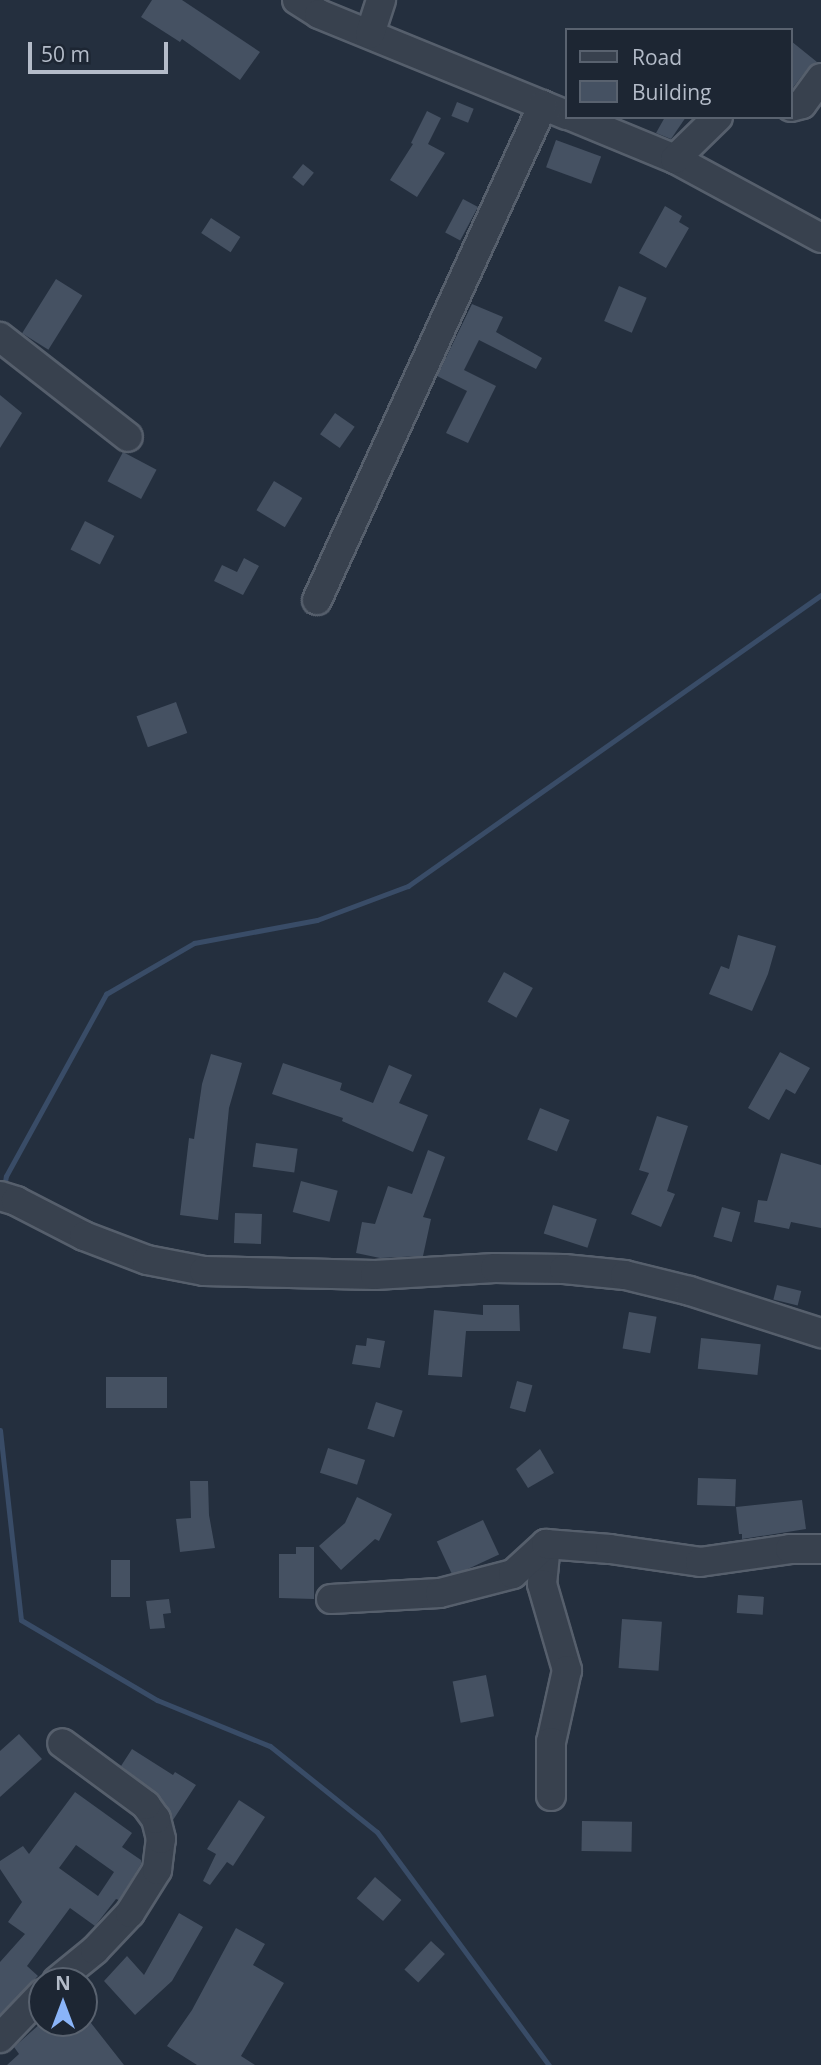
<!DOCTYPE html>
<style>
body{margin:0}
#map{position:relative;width:821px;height:2065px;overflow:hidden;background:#242f3e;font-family:"Open Sans",sans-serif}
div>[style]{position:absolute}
.stream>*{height:5px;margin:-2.5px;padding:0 2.5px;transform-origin:2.5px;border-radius:2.5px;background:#394c67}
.building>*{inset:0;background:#455162;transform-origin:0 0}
.roads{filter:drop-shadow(2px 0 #565f6c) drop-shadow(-2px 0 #565f6c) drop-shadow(0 2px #565f6c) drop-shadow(0 -2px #565f6c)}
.minor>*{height:28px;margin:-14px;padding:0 14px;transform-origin:14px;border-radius:14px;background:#38414e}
span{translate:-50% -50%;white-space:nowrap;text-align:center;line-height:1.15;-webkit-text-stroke:5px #1d2633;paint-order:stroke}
.legend{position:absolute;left:565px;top:28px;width:228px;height:91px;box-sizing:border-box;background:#1d2633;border:2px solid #59626f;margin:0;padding:9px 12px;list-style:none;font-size:21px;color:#b4bcc9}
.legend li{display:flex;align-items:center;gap:14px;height:35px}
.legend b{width:35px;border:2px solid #59626f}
.north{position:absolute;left:28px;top:1967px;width:70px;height:70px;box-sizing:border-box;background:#1d2633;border:2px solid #59626f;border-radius:50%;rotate:0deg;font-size:19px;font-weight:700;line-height:28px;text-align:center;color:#b4bcc9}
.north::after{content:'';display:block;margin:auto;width:24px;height:32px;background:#8ab4f8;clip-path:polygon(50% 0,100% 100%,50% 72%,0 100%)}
.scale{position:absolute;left:28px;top:42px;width:140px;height:32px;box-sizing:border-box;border:4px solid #b4bcc9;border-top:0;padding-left:9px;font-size:21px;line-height:24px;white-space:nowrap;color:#b4bcc9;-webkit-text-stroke:5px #1d2633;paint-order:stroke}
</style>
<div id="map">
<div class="stream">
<div style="left:4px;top:1188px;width:12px;rotate:-81deg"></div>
<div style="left:6px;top:1176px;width:208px;rotate:-61.2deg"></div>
<div style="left:106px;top:994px;width:102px;rotate:-30.1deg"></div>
<div style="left:194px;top:943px;width:125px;rotate:-10.6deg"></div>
<div style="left:317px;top:920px;width:97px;rotate:-20.5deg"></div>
<div style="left:408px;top:886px;width:505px;rotate:-35.17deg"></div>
<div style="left:0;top:1430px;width:191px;rotate:83.7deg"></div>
<div style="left:21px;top:1620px;width:158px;rotate:30.5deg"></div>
<div style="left:157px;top:1700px;width:122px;rotate:22.2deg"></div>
<div style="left:270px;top:1746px;width:137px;rotate:38.8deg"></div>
<div style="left:377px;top:1832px;width:290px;rotate:53.6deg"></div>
</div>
<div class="building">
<div style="clip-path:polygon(152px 0,182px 0,260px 52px,240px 80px,182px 39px,180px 42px,141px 17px)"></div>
<div style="clip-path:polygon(791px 41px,817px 62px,808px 68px,791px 90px)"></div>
<div style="left:457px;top:102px;width:18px;height:15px;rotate:22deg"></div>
<div style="clip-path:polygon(427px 111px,441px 118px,428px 144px,445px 153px,417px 197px,390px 180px,413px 144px,411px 143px)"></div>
<div style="clip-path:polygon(665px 117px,686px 117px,671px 139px,656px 133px)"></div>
<div style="left:556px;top:140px;width:48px;height:29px;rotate:20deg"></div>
<div style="left:303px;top:164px;width:14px;height:17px;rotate:39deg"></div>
<div style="left:463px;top:199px;width:17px;height:38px;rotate:28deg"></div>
<div style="clip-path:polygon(665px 206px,682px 216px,679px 222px,689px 228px,666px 268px,639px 253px)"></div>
<div style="left:211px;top:218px;width:35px;height:18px;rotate:33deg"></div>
<div style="left:56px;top:279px;width:31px;height:64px;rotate:32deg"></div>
<div style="left:619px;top:286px;width:30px;height:38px;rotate:23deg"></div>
<div style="clip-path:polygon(472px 304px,503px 317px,496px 332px,542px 358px,536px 369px,479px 340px,464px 370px,496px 386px,468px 443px,446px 433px,467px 391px,437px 376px)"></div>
<div style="clip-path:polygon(0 395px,22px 413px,0 448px)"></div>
<div style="left:335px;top:413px;width:24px;height:26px;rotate:35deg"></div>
<div style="left:123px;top:452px;width:38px;height:33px;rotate:28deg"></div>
<div style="left:274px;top:481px;width:33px;height:34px;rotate:31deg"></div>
<div style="left:85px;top:521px;width:33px;height:32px;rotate:27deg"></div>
<div style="clip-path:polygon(244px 558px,259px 566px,243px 595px,214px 581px,222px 565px,237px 572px)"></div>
<div style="left:176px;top:702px;width:33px;height:42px;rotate:70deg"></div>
<div style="clip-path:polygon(738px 935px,776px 946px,768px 974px,752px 1011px,709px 994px,721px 966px,729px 969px)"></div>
<div style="left:504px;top:972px;width:33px;height:34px;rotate:29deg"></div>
<div style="clip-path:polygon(780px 1052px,810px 1068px,795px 1094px,786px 1089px,769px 1120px,748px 1108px)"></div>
<div style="clip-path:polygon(211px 1054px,242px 1063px,229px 1108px,218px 1220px,180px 1215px,189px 1138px,194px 1139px,202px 1084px)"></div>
<div style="clip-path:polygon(283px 1063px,342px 1083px,340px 1090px,373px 1103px,389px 1065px,412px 1075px,399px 1103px,428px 1115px,413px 1152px,342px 1121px,343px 1118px,272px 1094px)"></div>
<div style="left:540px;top:1108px;width:32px;height:34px;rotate:22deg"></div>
<div style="clip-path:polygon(657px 1116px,688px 1126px,667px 1191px,675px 1194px,661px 1227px,631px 1214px,649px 1173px,639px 1170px)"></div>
<div style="left:256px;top:1143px;width:42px;height:24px;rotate:8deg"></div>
<div style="clip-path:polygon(428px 1150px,445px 1157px,423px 1217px,431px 1219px,423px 1256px,380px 1258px,356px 1253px,362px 1222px,375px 1224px,388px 1186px,412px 1194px)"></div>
<div style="clip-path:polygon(781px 1153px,821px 1165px,821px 1228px,791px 1222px,789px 1229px,754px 1222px,758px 1200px,767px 1201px)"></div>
<div style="left:301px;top:1181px;width:38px;height:32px;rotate:15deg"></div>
<div style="left:553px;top:1205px;width:46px;height:30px;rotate:18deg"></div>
<div style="left:722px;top:1207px;width:19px;height:31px;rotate:16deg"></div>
<div style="left:235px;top:1213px;width:27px;height:30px;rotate:2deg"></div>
<div style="left:777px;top:1285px;width:25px;height:15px;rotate:14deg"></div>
<div style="clip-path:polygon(483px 1305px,519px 1305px,520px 1331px,466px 1331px,462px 1377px,428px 1375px,434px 1310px,483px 1315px)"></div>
<div style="left:629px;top:1312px;width:28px;height:37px;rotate:10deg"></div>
<div style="clip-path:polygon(367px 1338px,385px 1341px,380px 1368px,352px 1364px,356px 1345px,366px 1346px)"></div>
<div style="left:701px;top:1338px;width:60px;height:31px;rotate:6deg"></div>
<div style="left:167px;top:1377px;width:31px;height:61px;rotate:90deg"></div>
<div style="left:517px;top:1381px;width:16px;height:28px;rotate:15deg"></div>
<div style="left:376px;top:1402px;width:28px;height:28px;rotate:18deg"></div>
<div style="left:328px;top:1448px;width:39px;height:26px;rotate:18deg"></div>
<div style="clip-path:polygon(540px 1449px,554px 1473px,528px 1488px,516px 1469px)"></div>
<div style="left:698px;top:1478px;width:38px;height:27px;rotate:2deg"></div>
<div style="clip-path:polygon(190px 1481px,208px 1481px,209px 1515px,215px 1548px,180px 1552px,176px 1519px,191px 1518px)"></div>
<div style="clip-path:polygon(357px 1497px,392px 1514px,379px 1541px,375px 1539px,341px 1570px,319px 1546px,345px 1523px)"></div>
<div style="clip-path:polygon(802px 1500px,806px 1529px,742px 1539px,742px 1534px,739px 1534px,736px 1507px)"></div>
<div style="left:483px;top:1520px;width:38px;height:51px;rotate:65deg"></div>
<div style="clip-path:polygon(296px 1547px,314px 1547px,314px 1599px,279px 1598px,279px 1554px,296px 1554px)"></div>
<div style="left:111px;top:1560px;width:19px;height:37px"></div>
<div style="left:738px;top:1595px;width:26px;height:18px;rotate:4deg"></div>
<div style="clip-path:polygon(169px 1599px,171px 1613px,163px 1614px,165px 1628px,150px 1629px,146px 1601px)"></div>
<div style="left:622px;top:1619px;width:40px;height:49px;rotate:4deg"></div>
<div style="left:486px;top:1675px;width:42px;height:34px;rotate:79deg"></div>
<div style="clip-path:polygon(19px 1734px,42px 1759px,0 1797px,0 1751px)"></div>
<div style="clip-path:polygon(132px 1749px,173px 1775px,175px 1772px,196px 1785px,173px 1820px,159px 1795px,121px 1766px)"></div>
<div style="clip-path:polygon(evenodd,75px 1792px,132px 1833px,122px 1847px,141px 1860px,141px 1864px,119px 1900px,116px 1899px,95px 1926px,70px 1908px,27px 1966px,38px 1976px,0 2014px,0 1962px,25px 1934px,8px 1922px,22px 1902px,0 1869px,0 1861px,23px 1846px,29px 1854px,75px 1792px,76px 1845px,114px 1872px,98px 1896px,59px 1868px,76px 1845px)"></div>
<div style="clip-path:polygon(239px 1800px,265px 1817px,233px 1866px,227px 1862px,210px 1885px,203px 1881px,216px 1854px,207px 1849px)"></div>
<div style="left:582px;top:1821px;width:50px;height:30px;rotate:1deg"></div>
<div style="left:375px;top:1877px;width:35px;height:28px;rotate:41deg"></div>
<div style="clip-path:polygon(179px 1913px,203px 1927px,172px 1981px,135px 2015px,104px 1981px,127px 1956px,144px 1975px)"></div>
<div style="clip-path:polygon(236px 1928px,265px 1944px,253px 1965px,284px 1983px,241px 2056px,255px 2065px,197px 2065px,167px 2046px,192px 2010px)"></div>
<div style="left:431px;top:1941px;width:19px;height:39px;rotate:43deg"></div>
<div style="clip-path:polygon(41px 2023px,91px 2023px,124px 2065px,7px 2065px,19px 2054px,14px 2047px)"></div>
</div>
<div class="roads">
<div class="minor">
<div style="left:297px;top:0;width:26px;rotate:32deg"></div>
<div style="left:319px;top:14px;width:268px;rotate:22.2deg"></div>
<div style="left:370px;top:34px;width:36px;rotate:-72deg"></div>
<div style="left:791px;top:107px;width:11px;rotate:-15deg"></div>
<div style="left:802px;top:104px;width:32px;rotate:-54deg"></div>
<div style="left:573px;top:117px;width:110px;rotate:22.4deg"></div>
<div style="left:675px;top:159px;width:166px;rotate:28.4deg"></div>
<div style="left:675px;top:159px;width:60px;rotate:-44.3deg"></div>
<div style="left:0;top:337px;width:162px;rotate:38deg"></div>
<div style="left:317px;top:600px;width:544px;rotate:-65.46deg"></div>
<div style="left:0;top:1196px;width:17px;rotate:17deg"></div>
<div style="left:16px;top:1201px;width:76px;rotate:27.2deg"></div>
<div style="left:84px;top:1236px;width:67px;rotate:20.9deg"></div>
<div style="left:147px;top:1260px;width:58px;rotate:10.9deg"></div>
<div style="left:204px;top:1271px;width:171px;rotate:1.3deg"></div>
<div style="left:375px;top:1275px;width:120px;rotate:-3.3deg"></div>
<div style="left:495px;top:1268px;width:69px;rotate:0.8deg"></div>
<div style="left:564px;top:1269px;width:61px;rotate:5.6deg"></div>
<div style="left:625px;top:1275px;width:67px;rotate:13.8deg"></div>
<div style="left:690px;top:1291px;width:138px;rotate:17.8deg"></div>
<div style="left:546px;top:1544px;width:40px;rotate:95.7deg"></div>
<div style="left:542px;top:1584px;width:90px;rotate:73.8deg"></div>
<div style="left:567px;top:1670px;width:74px;rotate:102.5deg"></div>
<div style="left:551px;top:1742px;width:54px;rotate:90deg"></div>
<div style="left:331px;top:1599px;width:109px;rotate:-3.2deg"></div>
<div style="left:440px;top:1593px;width:75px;rotate:-14.6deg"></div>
<div style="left:513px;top:1574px;width:45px;rotate:-42.3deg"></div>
<div style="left:546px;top:1544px;width:64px;rotate:4.5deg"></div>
<div style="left:610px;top:1549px;width:91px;rotate:8.2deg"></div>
<div style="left:700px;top:1562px;width:91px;rotate:-8.2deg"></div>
<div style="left:790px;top:1549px;width:31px"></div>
<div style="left:57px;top:1981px;width:49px;rotate:-39.2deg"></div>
<div style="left:95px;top:1950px;width:51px;rotate:-46.6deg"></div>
<div style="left:130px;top:1913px;width:51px;rotate:-57.9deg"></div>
<div style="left:157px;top:1870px;width:31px;rotate:-83deg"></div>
<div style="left:161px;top:1839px;width:21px;rotate:-104deg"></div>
<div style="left:156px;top:1819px;width:17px;rotate:-126deg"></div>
<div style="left:146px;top:1805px;width:104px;rotate:-143.6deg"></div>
<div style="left:0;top:2038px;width:61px;rotate:-46.3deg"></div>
</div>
</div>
<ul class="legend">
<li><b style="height:9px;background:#38414e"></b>Road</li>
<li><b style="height:19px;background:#455162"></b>Building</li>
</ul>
<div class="north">N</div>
<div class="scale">50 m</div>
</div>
